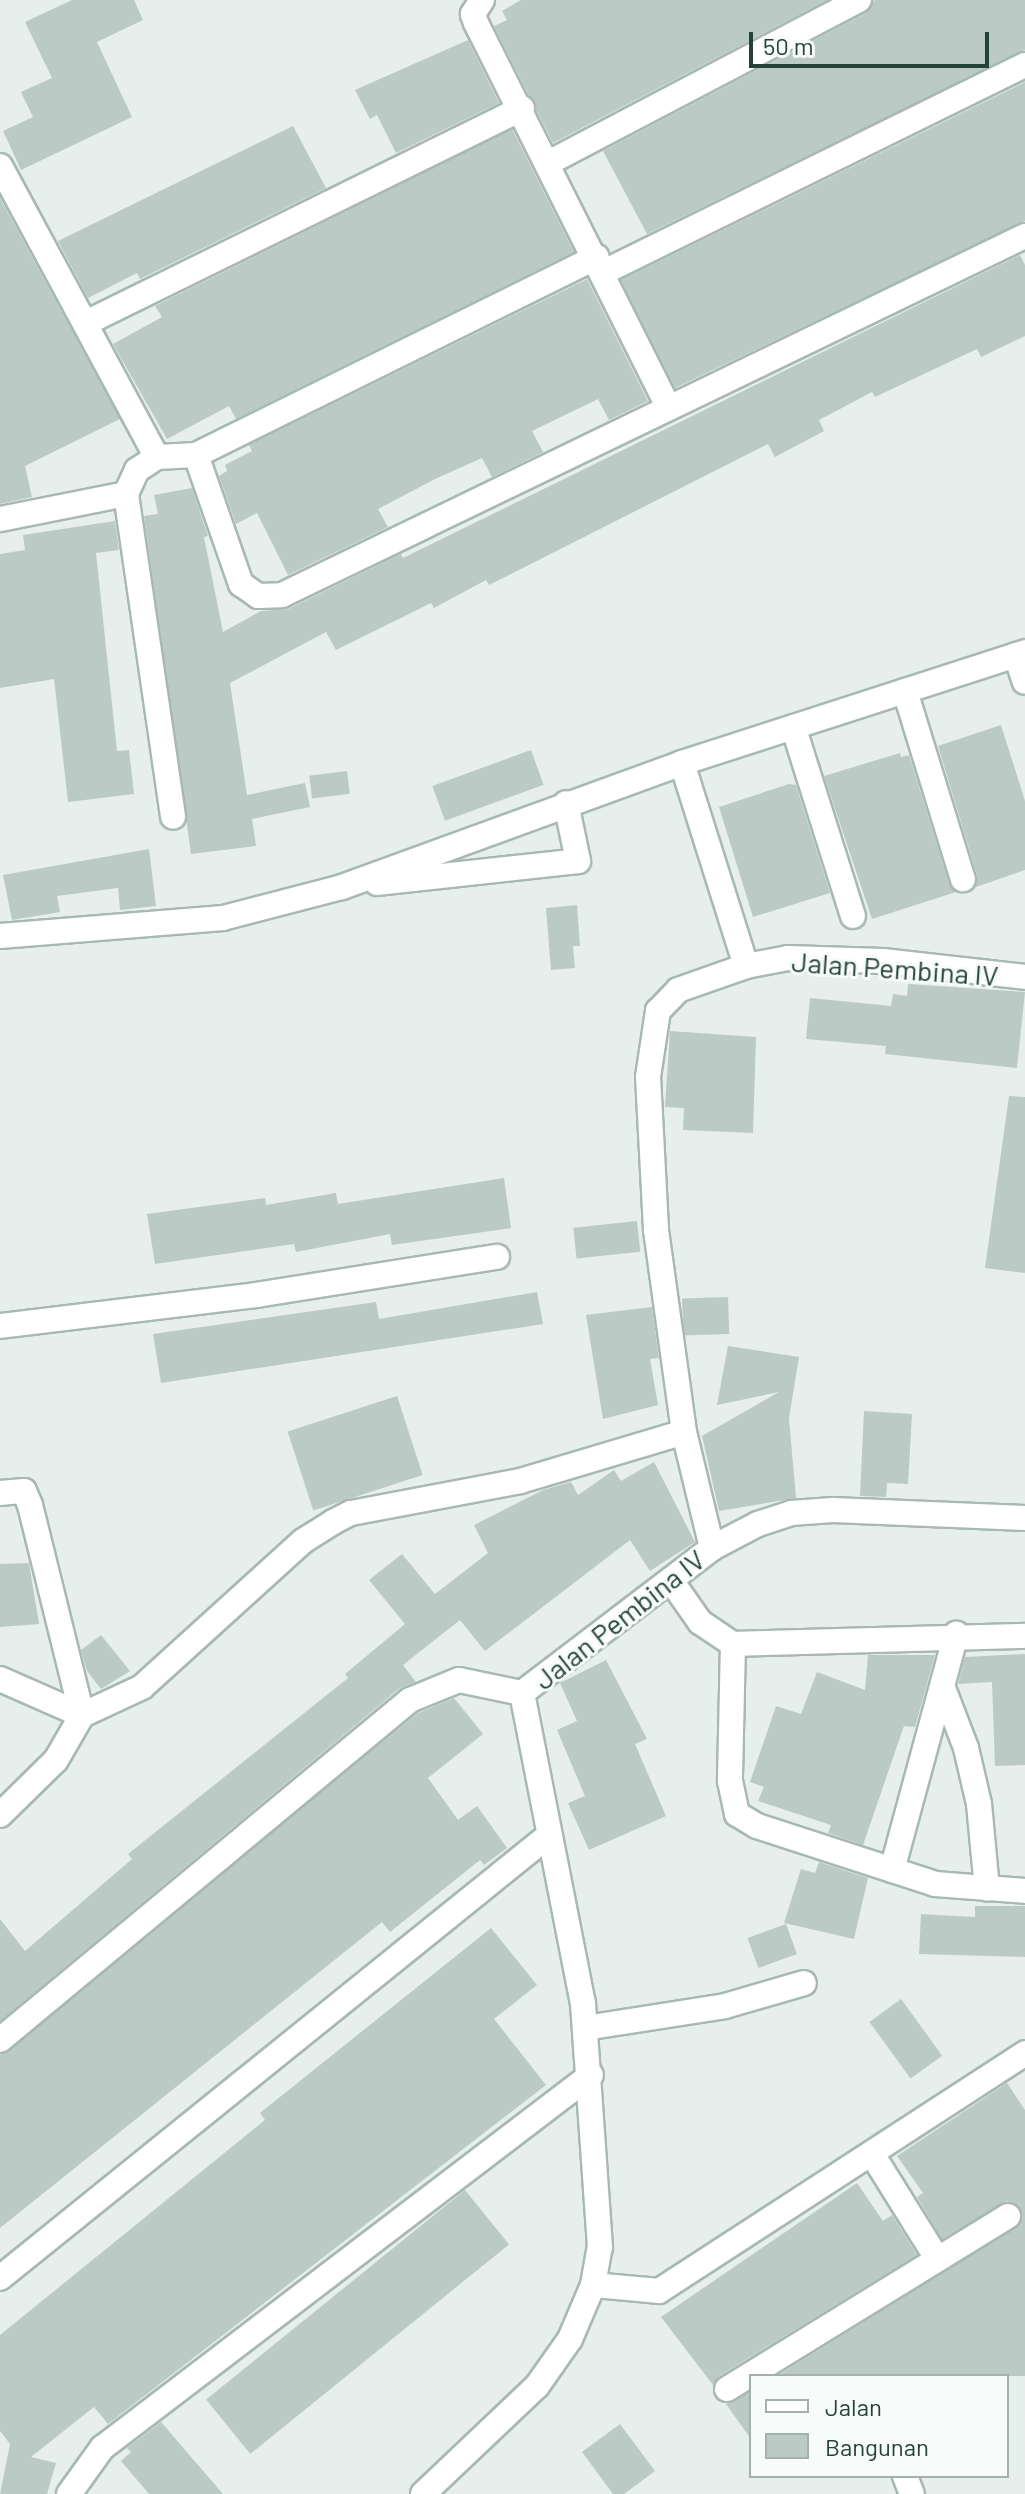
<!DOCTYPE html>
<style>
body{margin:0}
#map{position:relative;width:1025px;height:2494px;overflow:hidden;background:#e6efeb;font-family:Barlow,sans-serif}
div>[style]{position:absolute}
.building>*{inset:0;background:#bbcac4;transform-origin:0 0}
.roads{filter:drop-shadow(2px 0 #a8b8b2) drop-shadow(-2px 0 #a8b8b2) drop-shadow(0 2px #a8b8b2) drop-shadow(0 -2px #a8b8b2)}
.minor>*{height:24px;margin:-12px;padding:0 12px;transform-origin:12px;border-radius:12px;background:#fff}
span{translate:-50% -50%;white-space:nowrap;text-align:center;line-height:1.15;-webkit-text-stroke:6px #f7fbf9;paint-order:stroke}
.street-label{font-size:28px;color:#24423a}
.legend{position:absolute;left:749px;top:2374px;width:260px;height:104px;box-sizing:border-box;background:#f7fbf9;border:2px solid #a3b1ad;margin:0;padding:10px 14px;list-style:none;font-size:24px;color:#24423a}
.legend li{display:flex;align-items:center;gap:16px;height:40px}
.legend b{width:40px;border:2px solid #a3b1ad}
.scale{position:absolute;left:749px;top:32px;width:240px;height:36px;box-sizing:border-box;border:4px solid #24423a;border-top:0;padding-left:10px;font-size:24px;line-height:28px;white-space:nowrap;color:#24423a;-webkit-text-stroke:6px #f7fbf9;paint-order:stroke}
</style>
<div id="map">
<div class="building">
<div style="clip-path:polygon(72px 0,134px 0,143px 20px,97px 42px,132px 117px,21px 170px,3px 131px,33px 117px,21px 92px,52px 78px,25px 22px)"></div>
<div style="clip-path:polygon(521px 0,827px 0,553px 143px,494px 26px,507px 20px,502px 11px)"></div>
<div style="clip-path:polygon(874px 0,1025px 0,1025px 50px,647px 234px,603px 151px,866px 13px)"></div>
<div style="clip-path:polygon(468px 40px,499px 103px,396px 153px,377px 115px,370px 119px,355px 90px)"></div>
<div style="clip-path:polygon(1025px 82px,1025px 221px,675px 388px,621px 280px)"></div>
<div style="clip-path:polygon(293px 126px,326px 188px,140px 279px,137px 273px,88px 298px,58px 241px)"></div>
<div style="clip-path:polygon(512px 129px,574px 252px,236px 419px,229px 406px,167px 439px,113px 344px,162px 317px,155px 306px)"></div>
<div style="clip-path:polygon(0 198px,120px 419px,25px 466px,32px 497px,0 504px)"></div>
<div style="clip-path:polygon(1020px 255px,1025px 265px,1025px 336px,981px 357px,977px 349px,875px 397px,872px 392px,819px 420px,824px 431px,775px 457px,768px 444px,489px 585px,486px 580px,434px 608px,431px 603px,336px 650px,326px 632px,230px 683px,247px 795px,305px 783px,310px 807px,252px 819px,256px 846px,191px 854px,144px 516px,158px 514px,154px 495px,192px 488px,208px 536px,204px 537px,223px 632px,261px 611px,288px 609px,401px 554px,403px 558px)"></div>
<div style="clip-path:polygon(587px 279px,648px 401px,609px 420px,598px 399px,532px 431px,543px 452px,492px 477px,482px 458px,435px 479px,378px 509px,388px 527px,288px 575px,257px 513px,236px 524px,219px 476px,227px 471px,225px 465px,252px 451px,249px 445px)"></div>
<div style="clip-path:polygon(115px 521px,119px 550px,96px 553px,117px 751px,129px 750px,134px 794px,68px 802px,54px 679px,0 688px,0 554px,25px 550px,23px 535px)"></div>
<div style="clip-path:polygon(1001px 725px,1025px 801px,1025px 870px,976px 887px,977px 875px,938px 746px)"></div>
<div style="left:531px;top:750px;width:37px;height:105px;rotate:70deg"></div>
<div style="clip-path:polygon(900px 753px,901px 757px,909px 755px,949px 883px,956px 892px,872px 919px,824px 776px)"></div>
<div style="left:347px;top:771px;width:23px;height:38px;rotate:83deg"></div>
<div style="clip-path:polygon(789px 784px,796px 785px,830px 893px,753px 917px,719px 807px)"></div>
<div style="clip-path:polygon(149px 849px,156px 906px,120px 910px,118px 888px,57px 896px,60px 912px,12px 920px,3px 875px)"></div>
<div style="clip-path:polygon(577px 905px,580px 946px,573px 946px,575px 968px,551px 970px,546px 908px)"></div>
<div style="clip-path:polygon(908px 984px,1025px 992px,1017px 1068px,885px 1054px,886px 1046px,806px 1039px,810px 998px,891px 1006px,893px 994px,907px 996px)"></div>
<div style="clip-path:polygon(670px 1031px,756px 1037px,753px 1133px,683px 1130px,684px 1108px,665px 1107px)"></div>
<div style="clip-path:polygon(1009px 1096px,1025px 1097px,1025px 1273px,985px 1268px)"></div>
<div style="clip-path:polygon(504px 1178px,511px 1228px,392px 1245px,390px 1234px,296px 1252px,294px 1244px,155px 1264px,147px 1214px,265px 1198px,266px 1205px,336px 1193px,338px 1204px)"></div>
<div style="left:637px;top:1221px;width:31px;height:64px;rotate:84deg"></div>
<div style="clip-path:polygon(537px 1292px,543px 1324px,161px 1383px,153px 1334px,376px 1302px,379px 1319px)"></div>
<div style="left:728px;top:1297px;width:37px;height:46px;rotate:88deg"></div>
<div style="clip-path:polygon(652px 1307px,659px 1358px,650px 1359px,658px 1405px,603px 1419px,586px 1315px)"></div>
<div style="clip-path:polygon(728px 1346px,799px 1357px,789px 1418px,796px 1498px,719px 1511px,702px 1436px,779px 1392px,717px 1405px)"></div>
<div style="left:397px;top:1396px;width:83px;height:115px;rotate:72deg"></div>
<div style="clip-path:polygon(864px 1411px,912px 1414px,908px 1484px,887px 1483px,886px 1497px,860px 1496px)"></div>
<div style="clip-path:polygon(654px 1462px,695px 1542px,650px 1571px,630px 1540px,485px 1651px,460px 1620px,403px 1665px,416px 1682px,400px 1688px,0 2021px,0 1919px,25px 1951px,132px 1859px,128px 1854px,348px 1678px,345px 1674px,405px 1624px,369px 1580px,402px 1554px,435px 1594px,488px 1553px,474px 1525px,543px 1490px,571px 1482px,578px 1495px,614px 1470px,621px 1481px)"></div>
<div style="clip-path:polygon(29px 1563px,39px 1624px,0 1627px,0 1564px)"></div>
<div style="clip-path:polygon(101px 1635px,130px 1671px,101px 1689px,87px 1671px,81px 1650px)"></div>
<div style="clip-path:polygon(1025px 1654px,1025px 1765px,995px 1766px,992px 1682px,958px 1684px,965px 1657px)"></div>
<div style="clip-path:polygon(868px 1655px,935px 1655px,915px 1727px,904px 1726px,863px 1845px,828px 1833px,831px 1825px,758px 1801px,764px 1787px,750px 1782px,776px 1706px,801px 1714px,817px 1672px,865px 1690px)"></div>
<div style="clip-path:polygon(606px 1660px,647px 1739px,635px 1744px,666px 1816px,589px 1850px,568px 1803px,585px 1796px,557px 1730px,577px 1721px,560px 1683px)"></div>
<div style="clip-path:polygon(454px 1698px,483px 1734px,428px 1778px,458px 1820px,477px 1806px,507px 1848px,484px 1865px,480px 1860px,390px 1932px,382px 1922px,0 2228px,0 2055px,418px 1713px)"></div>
<div style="clip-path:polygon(819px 1862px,868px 1878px,854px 1939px,784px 1923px,801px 1869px,815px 1873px)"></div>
<div style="clip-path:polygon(975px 1906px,1025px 1906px,1025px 1957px,919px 1954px,921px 1914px,975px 1917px)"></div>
<div style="left:786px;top:1924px;width:32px;height:41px;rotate:70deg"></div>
<div style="clip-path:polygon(491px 1928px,537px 1985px,494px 2019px,546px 2085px,108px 2424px,94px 2407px,31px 2457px,56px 2463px,47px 2494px,0 2494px,10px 2444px,0 2431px,0 2335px,265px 2120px,260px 2113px)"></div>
<div style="left:901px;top:1999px;width:70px;height:39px;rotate:54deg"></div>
<div style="clip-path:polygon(1007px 2083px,1025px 2110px,1025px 2376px,777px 2376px,1021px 2224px,1020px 2208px,1007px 2201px,942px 2239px,917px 2197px,923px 2193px,897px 2156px)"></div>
<div style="clip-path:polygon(857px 2183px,883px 2221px,892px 2215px,917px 2255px,719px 2376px,713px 2385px,661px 2317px)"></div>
<div style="left:465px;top:2190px;width:70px;height:333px;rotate:51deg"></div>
<div style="clip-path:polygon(751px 2392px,751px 2439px,726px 2404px)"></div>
<div style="clip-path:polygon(161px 2422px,223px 2494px,149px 2494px,121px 2461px,131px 2452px,127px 2448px)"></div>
<div style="clip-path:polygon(620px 2424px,655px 2471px,624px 2494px,613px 2494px,582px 2452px)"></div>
</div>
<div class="roads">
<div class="minor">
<div style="left:482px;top:0;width:17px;rotate:123deg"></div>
<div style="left:473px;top:14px;width:9px;rotate:72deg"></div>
<div style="left:476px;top:23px;width:429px;rotate:63.4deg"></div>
<div style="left:550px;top:162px;width:349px;rotate:-27.7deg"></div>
<div style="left:0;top:166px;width:331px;rotate:61.7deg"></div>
<div style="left:157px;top:457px;width:24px;rotate:147deg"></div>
<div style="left:137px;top:470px;width:26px;rotate:115deg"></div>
<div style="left:126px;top:494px;width:326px;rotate:81.7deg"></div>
<div style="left:604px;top:272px;width:469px;rotate:-26.2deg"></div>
<div style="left:86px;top:323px;width:486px;rotate:-26.2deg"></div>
<div style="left:196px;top:455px;width:137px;rotate:70.8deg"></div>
<div style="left:241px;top:584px;width:21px;rotate:35deg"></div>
<div style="left:258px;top:596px;width:24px;rotate:-2deg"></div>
<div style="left:282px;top:595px;width:825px;rotate:-25.79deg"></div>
<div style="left:157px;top:457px;width:39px;rotate:-3deg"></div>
<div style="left:196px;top:455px;width:447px;rotate:-26.3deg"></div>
<div style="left:0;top:519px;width:128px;rotate:-11.2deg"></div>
<div style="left:1016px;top:655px;width:28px;rotate:72deg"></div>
<div style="left:905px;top:691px;width:197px;rotate:72.9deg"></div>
<div style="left:794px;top:729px;width:196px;rotate:72.5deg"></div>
<div style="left:682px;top:763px;width:213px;rotate:72.5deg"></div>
<div style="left:377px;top:883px;width:202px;rotate:-6.2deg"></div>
<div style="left:578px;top:861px;width:59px;rotate:-101.7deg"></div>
<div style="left:0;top:936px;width:224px;rotate:-4.6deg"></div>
<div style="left:223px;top:918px;width:123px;rotate:-14.6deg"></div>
<div style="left:342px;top:887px;width:362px;rotate:-20deg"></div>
<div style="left:682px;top:763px;width:361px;rotate:-17.9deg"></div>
<div style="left:0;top:1326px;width:258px;rotate:-6.9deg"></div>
<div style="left:256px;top:1295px;width:244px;rotate:-9deg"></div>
<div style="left:0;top:1493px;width:24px;rotate:-5deg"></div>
<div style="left:24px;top:1491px;width:15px;rotate:67deg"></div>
<div style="left:30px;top:1505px;width:216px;rotate:76.1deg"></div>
<div style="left:712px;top:1548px;width:119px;rotate:-103.6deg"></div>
<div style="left:684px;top:1432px;width:205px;rotate:-97.9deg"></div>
<div style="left:656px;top:1229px;width:152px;rotate:-93deg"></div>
<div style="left:648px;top:1077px;width:67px;rotate:-81.4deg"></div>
<div style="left:658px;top:1011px;width:29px;rotate:-46deg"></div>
<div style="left:678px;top:990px;width:72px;rotate:-19.4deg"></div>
<div style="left:746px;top:966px;width:43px;rotate:-10.8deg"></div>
<div style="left:788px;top:958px;width:95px;rotate:1.8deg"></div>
<div style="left:883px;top:961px;width:143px;rotate:6.4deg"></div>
<div style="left:672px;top:1582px;width:49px;rotate:55deg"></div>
<div style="left:700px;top:1622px;width:40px;rotate:34deg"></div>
<div style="left:733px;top:1644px;width:292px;rotate:-1.6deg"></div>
<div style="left:733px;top:1644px;width:137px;rotate:91.3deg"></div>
<div style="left:730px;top:1781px;width:34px;rotate:78deg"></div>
<div style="left:737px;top:1814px;width:23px;rotate:31deg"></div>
<div style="left:757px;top:1826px;width:187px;rotate:18deg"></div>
<div style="left:935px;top:1884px;width:90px;rotate:4.4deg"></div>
<div style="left:0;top:1679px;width:90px;rotate:23.7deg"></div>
<div style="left:943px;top:1688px;width:64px;rotate:69deg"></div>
<div style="left:966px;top:1748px;width:57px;rotate:76.9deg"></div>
<div style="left:979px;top:1804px;width:85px;rotate:84.6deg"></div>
<div style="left:0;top:1815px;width:78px;rotate:-44.5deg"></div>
<div style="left:56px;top:1760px;width:52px;rotate:-60deg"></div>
<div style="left:82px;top:1715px;width:66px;rotate:-25deg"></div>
<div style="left:142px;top:1687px;width:217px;rotate:-42.2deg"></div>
<div style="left:303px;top:1541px;width:36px;rotate:-32deg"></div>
<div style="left:333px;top:1522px;width:20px;rotate:-27deg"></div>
<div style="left:351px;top:1513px;width:172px;rotate:-10.7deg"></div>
<div style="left:520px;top:1481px;width:171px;rotate:-16.6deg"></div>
<div style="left:892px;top:1870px;width:245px;rotate:-74.8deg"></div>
<div style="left:585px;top:2028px;width:142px;rotate:-8.9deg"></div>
<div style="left:725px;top:2006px;width:82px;rotate:-16.2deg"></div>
<div style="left:0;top:2040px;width:533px;rotate:-39.67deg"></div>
<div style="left:410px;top:1700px;width:53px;rotate:-22.2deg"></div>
<div style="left:459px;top:1680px;width:64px;rotate:11.7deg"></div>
<div style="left:872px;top:2154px;width:121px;rotate:58.1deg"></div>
<div style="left:0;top:2278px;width:704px;rotate:-38.89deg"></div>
<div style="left:593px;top:2285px;width:66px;rotate:5.2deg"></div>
<div style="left:659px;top:2291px;width:437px;rotate:-33deg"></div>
<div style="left:727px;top:2389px;width:330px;rotate:-31.6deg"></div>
<div style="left:905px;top:2476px;width:19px;rotate:69deg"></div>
<div style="left:69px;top:2494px;width:57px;rotate:-54.3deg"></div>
<div style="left:102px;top:2448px;width:615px;rotate:-37.34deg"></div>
<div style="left:423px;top:2494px;width:157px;rotate:-43.5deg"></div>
<div style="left:537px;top:2386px;width:57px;rotate:-54.9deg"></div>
<div style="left:570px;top:2339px;width:59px;rotate:-66.9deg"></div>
<div style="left:593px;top:2285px;width:39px;rotate:-80deg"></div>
<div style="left:600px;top:2247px;width:244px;rotate:-94deg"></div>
<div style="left:583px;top:2004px;width:317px;rotate:-101.1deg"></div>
<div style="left:522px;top:1693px;width:239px;rotate:-37.3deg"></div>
<div style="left:712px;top:1548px;width:52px;rotate:-27.6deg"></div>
<div style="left:758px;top:1524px;width:35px;rotate:-18deg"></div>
<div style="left:791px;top:1513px;width:42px;rotate:-4.1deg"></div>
<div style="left:833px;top:1510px;width:192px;rotate:2.4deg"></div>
</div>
</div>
<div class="street-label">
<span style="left:895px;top:968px;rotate:4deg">Jalan Pembina IV</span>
<span style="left:619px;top:1619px;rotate:-38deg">Jalan Pembina IV</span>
</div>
<ul class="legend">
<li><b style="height:10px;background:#fff"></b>Jalan</li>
<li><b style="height:22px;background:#bbcac4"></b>Bangunan</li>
</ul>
<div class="scale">50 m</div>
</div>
